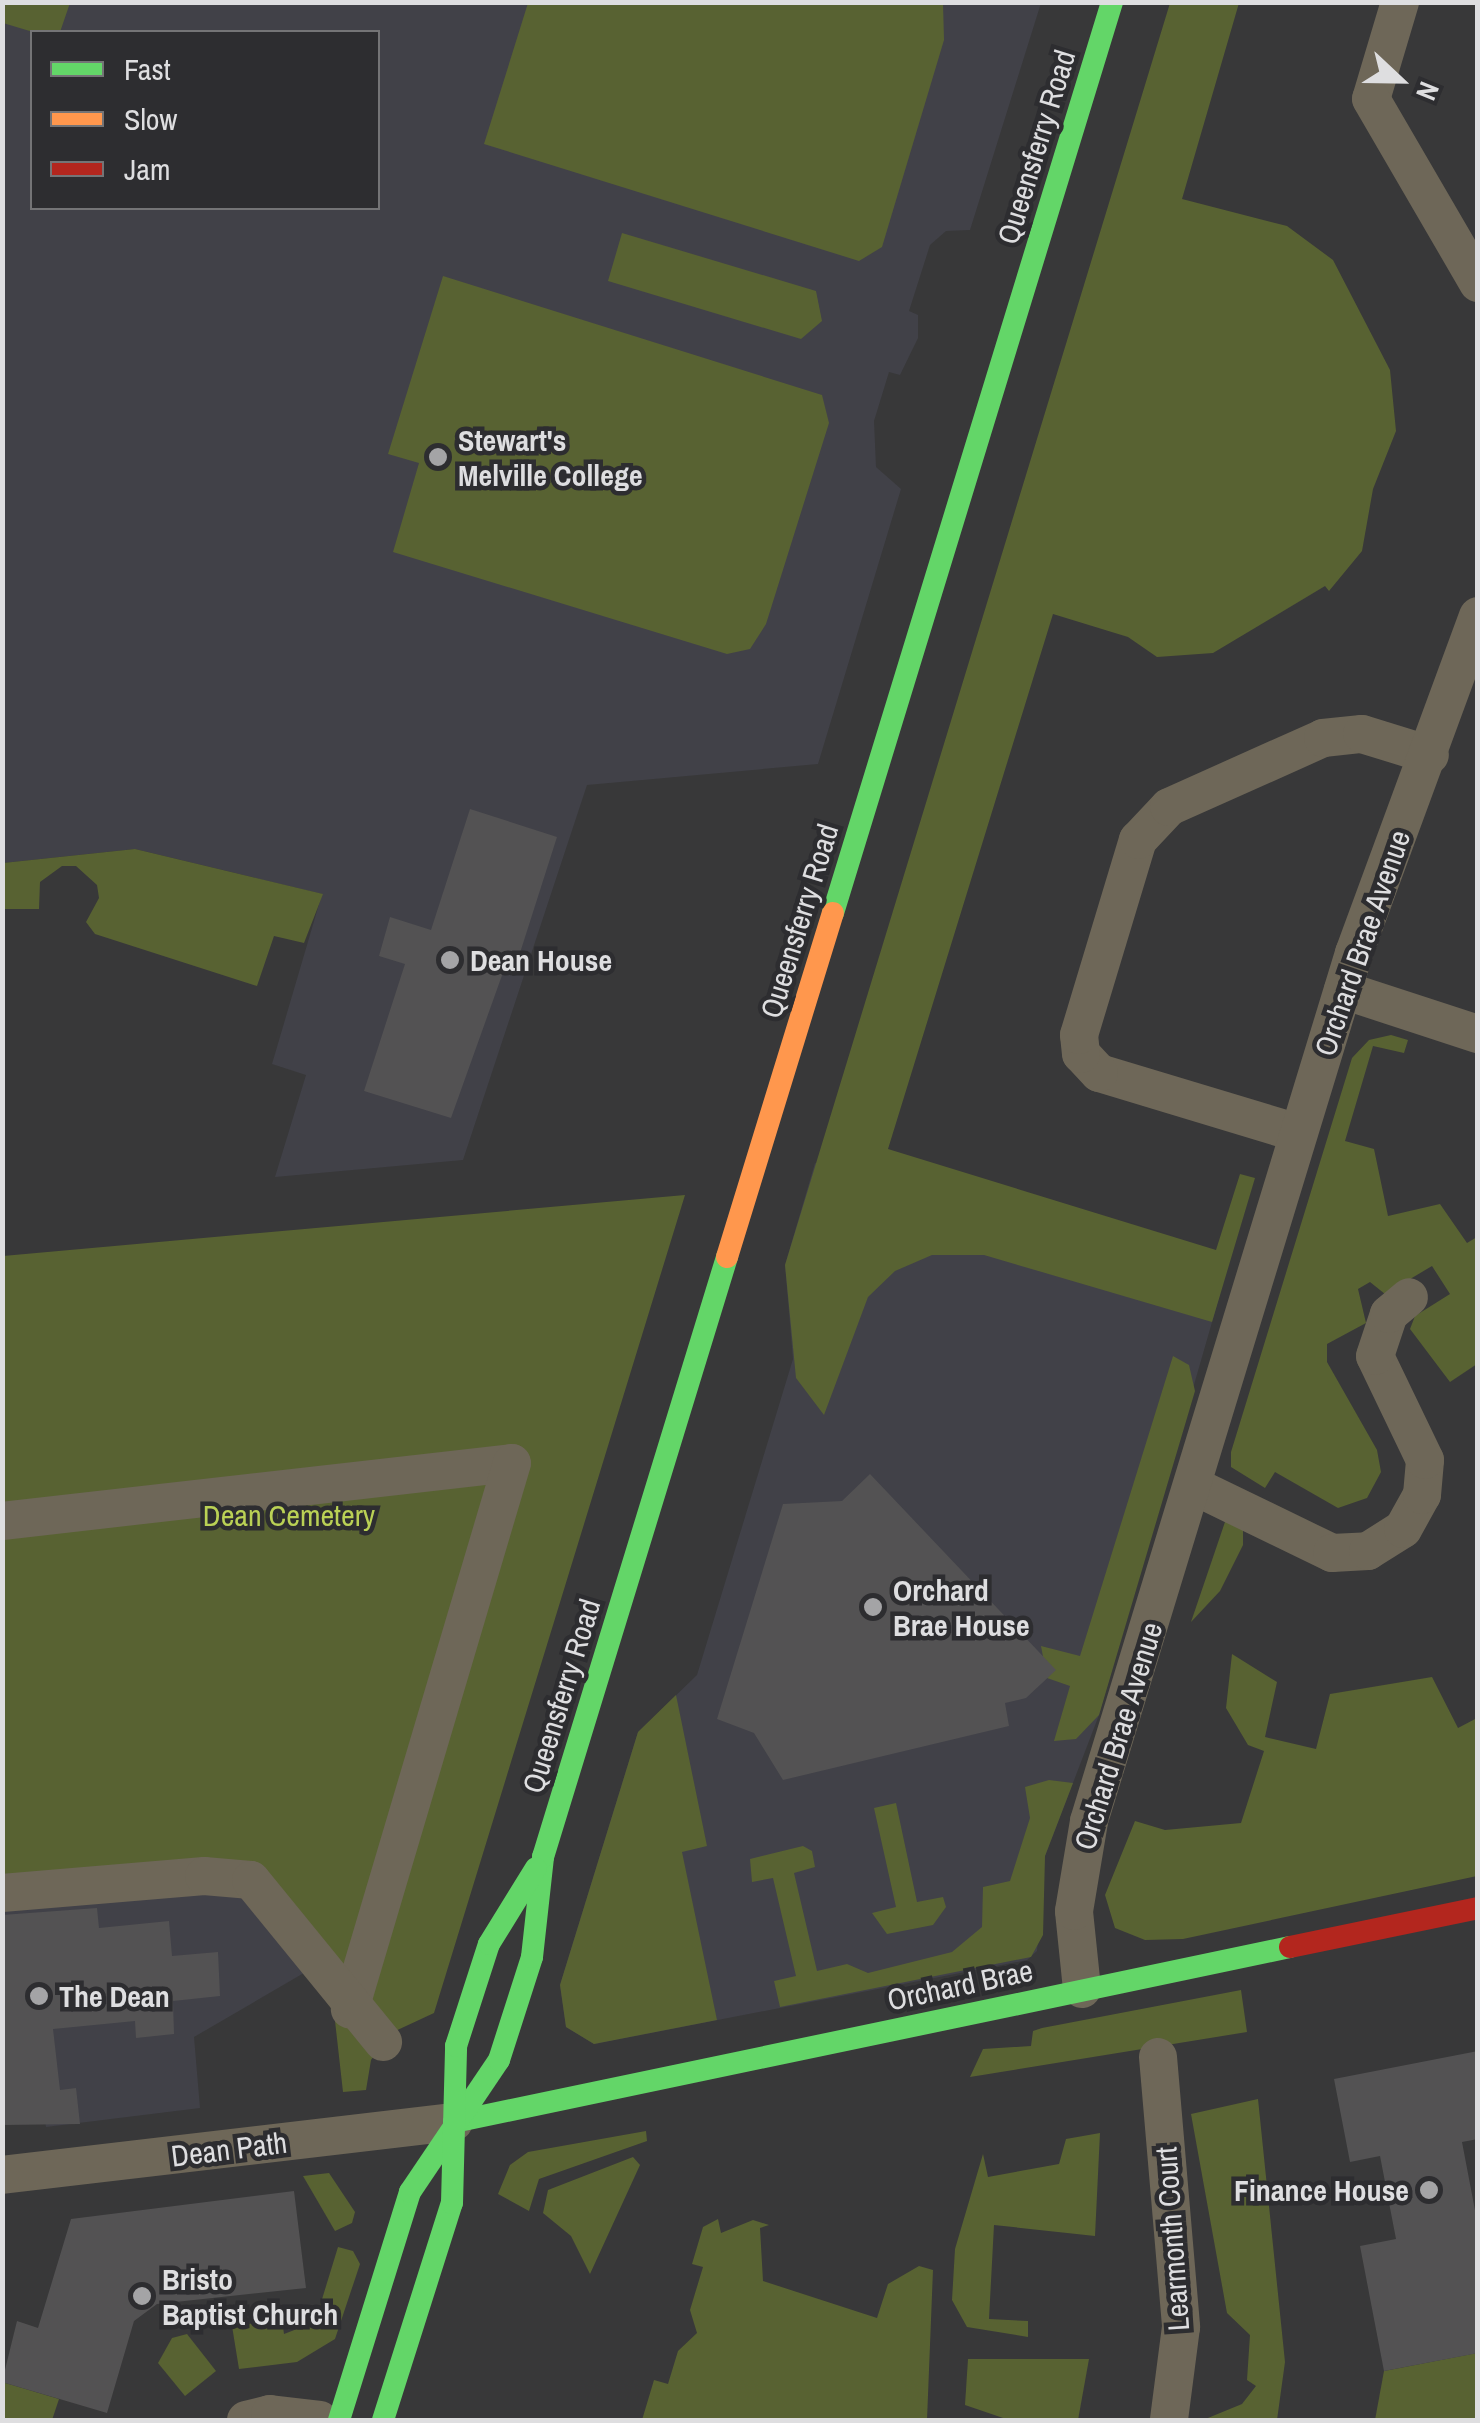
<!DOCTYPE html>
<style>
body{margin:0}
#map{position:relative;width:1480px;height:2423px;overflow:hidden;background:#383839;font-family:"Archivo Narrow",sans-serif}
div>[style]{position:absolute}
.built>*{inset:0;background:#414148}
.green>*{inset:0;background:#586232}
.building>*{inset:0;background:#535253}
.street>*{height:38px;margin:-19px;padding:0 19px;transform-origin:19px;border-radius:19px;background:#6e6758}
.fast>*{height:22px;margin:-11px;padding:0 11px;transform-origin:11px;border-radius:11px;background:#63d668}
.slow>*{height:22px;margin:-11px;padding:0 11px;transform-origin:11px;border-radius:11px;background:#ff974d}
.jam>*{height:22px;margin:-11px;padding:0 11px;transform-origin:11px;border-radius:11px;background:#b3261e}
.dots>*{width:28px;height:28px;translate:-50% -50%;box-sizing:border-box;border:5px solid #2d2d30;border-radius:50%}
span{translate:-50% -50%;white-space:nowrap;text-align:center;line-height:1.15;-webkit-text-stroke:9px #2d2d30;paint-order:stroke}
.street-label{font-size:30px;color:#dedee0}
.poi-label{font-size:30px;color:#dedee0;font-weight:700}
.left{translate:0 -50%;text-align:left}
.right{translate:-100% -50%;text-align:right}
.park-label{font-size:30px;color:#bad155}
.frame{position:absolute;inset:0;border:5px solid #dedee0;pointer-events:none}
.legend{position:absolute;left:30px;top:30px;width:350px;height:180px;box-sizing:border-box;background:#2d2d30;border:2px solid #747476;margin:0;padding:12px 18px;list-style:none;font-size:30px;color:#dedee0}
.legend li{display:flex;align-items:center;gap:20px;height:50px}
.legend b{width:50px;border:2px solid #747476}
.north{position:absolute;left:1350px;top:30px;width:100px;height:100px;-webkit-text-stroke:8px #2d2d30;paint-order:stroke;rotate:112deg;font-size:28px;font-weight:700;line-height:40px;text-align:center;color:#dedee0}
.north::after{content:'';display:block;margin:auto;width:35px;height:45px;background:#dedee0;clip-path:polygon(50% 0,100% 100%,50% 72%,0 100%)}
</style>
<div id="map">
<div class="built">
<div style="clip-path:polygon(evenodd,2px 3px,1041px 3px,970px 230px,946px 231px,930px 245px,909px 311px,918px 315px,918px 338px,900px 375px,889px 372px,874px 421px,876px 467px,901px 489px,818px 764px,587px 785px,463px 1160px,275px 1177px,306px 1075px,272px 1064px,322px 894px,135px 849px,3px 863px,2px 3px,32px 32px,378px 32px,378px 208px,32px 208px,32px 32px)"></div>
<div style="clip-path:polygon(815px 1163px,1223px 1284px,1099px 1715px,1045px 1856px,1037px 1951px,1027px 1960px,594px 2044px,566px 2027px,560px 1985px,638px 1732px,697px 1675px,793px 1359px,785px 1265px)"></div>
<div style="clip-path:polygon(222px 1887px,253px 1899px,309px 1970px,194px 2037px,200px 2108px,46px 2127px,45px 2121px,3px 2125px,2px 1909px)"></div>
</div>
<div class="green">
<div style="clip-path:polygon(3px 2px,70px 2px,70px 3px,60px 32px,33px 32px,3px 23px)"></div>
<div style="clip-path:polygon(528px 3px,943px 3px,944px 40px,882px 247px,859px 261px,484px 144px)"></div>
<div style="clip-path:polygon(1170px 3px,1239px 3px,1182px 199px,1287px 226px,1333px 260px,1390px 370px,1396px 431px,1373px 489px,1362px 551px,1329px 591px,1325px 586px,1213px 653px,1157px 657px,1128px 637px,1053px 614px,888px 1149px,1216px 1250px,1240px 1174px,1255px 1178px,1212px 1322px,984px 1255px,932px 1255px,895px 1271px,868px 1297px,824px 1415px,796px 1378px,785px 1265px)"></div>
<div style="clip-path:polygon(622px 233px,816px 291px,822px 321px,801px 339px,608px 281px)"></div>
<div style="clip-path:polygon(443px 276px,822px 395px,829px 423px,766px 624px,750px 649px,727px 654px,393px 552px,419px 463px,388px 454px)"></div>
<div style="clip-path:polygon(135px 849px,323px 894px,304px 943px,274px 936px,257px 986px,95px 934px,86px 922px,99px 898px,97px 885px,76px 866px,62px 866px,40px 882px,39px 909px,3px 909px,3px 863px)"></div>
<div style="clip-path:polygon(1391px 1035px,1408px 1040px,1404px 1053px,1373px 1046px,1345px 1141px,1374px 1149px,1388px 1216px,1440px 1204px,1467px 1243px,1477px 1237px,1477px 1364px,1450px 1382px,1410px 1329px,1415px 1316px,1450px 1294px,1432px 1266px,1385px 1294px,1370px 1282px,1358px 1289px,1366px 1323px,1327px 1344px,1327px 1362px,1377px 1450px,1381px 1472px,1367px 1498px,1338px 1508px,1275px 1472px,1265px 1488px,1231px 1467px,1231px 1452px,1352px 1058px,1369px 1040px)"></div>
<div style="clip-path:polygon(685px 1195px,434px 2013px,391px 2033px,371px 2060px,366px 2090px,343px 2092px,334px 2012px,252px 1899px,222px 1887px,3px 1909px,3px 1256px)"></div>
<div style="clip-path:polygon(1173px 1356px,1189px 1365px,1195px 1391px,1099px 1715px,1076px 1739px,1054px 1741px,1070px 1686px,1047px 1678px,1041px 1646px,1080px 1656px)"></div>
<div style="clip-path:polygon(1226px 1519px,1243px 1524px,1243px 1545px,1220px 1591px,1191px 1622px)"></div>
<div style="clip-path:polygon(1232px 1654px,1277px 1682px,1265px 1737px,1316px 1749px,1330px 1694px,1432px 1677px,1458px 1728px,1477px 1718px,1477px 1876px,1183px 1939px,1145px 1940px,1115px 1928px,1105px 1895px,1135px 1821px,1165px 1830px,1241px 1823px,1264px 1751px,1248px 1745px,1226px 1708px)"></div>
<div style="clip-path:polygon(676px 1695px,707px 1846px,682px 1852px,717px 2020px,594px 2044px,566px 2027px,560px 1985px,638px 1732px)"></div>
<div style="clip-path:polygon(1049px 1780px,1073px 1783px,1045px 1856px,1043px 1935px,1031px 1957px,780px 2007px,774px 1981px,796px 1976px,773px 1878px,752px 1882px,750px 1859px,803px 1846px,812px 1851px,815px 1867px,794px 1873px,817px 1971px,847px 1964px,868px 1973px,952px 1952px,982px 1927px,983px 1887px,1010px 1881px,1030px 1818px,1025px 1787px)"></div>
<div style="clip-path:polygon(896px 1803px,917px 1902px,943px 1897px,946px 1907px,933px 1925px,887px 1934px,872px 1913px,896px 1907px,874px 1808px)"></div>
<div style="clip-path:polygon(1241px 1990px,1247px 2032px,970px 2077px,983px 2049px,1031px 2046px,1033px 2031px,1042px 2028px)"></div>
<div style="clip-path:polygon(1258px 2099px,1285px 2362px,1277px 2420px,1203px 2420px,1242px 2404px,1256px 2386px,1247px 2380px,1250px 2335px,1227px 2313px,1191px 2114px)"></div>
<div style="clip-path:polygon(646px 2131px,647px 2141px,539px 2179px,529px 2211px,498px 2194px,510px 2165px,528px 2152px)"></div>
<div style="clip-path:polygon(1100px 2133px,1095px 2236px,994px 2225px,989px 2319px,1028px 2321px,1028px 2337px,967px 2327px,952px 2300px,955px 2249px,983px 2154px,988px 2177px,1059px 2164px,1066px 2139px)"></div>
<div style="clip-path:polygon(633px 2157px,640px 2165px,590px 2274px,571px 2236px,543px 2213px,548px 2190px)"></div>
<div style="clip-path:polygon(329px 2173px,355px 2212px,352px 2223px,335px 2231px,303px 2176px)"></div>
<div style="clip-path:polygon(718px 2219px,721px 2233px,753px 2220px,769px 2225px,760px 2228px,763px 2281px,877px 2318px,888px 2284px,919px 2266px,933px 2270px,927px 2420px,642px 2420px,654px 2380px,668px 2384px,678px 2351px,697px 2333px,690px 2310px,703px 2267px,692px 2264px,703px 2227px)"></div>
<div style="clip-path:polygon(338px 2247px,353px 2251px,360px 2264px,335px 2339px,297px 2362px,239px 2369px,232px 2326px,282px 2320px,284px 2334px,315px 2322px)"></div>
<div style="clip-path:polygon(187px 2334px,216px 2371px,185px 2396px,158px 2363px,172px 2338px)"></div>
<div style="clip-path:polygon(1477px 2353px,1477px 2420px,1375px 2420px,1384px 2371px)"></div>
<div style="clip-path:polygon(968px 2359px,1089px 2359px,1078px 2420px,1009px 2420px,965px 2405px)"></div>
<div style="clip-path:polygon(2px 2382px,59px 2399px,52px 2420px,3px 2420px)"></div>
</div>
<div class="building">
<div style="clip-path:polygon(470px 809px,557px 837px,519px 956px,510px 953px,451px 1118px,364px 1091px,405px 964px,379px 956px,390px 917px,431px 930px)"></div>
<div style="clip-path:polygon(870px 1474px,1056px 1670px,1026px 1698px,1005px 1703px,1009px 1726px,783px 1780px,754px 1733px,717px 1719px,783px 1504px,842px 1501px)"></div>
<div style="clip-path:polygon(97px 1908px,99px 1928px,169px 1921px,172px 1956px,218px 1952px,220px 1996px,173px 2001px,174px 2034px,136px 2038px,135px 2021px,53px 2029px,60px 2090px,76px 2088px,80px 2124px,2px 2125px,2px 1915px)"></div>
<div style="clip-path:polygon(1478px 2051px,1478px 2139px,1462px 2142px,1478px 2226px,1478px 2353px,1384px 2371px,1360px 2246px,1396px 2239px,1380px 2156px,1350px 2162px,1334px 2079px)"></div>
<div style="clip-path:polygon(294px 2191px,306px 2288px,157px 2304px,134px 2321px,107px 2413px,2px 2382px,17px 2321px,38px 2328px,71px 2219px)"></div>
</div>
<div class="street">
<div style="left:1400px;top:2px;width:101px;rotate:106.6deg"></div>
<div style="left:1371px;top:99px;width:213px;rotate:59.8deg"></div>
<div style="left:1343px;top:990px;width:142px;rotate:18.1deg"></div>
<div style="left:1298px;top:1133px;width:208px;rotate:-163.2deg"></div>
<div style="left:1099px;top:1073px;width:26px;rotate:-133deg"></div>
<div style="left:1081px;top:1054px;width:19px;rotate:-96deg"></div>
<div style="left:1079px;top:1035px;width:204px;rotate:-73.2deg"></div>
<div style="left:1138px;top:840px;width:45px;rotate:-46.8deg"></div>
<div style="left:1169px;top:807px;width:169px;rotate:-24.1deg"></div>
<div style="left:1323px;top:738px;width:39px;rotate:-6deg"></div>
<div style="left:1362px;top:734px;width:71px;rotate:17.2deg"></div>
<div style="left:1196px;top:1487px;width:151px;rotate:25.9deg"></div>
<div style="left:1332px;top:1553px;width:36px;rotate:-3deg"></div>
<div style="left:1368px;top:1551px;width:41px;rotate:-32.2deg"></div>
<div style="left:1403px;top:1529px;width:39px;rotate:-61deg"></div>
<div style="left:1422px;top:1495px;width:35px;rotate:-85deg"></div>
<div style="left:1425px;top:1460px;width:115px;rotate:-115.7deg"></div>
<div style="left:1375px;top:1356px;width:44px;rotate:-71.6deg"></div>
<div style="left:1389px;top:1314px;width:26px;rotate:-40deg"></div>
<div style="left:2px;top:1521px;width:513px;rotate:-6.49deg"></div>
<div style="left:512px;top:1463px;width:570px;rotate:106.53deg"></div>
<div style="left:2px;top:1893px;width:203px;rotate:-4.8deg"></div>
<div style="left:204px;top:1876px;width:47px;rotate:4.9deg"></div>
<div style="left:251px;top:1880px;width:209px;rotate:50.8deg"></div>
<div style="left:1082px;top:1989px;width:78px;rotate:-95.9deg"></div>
<div style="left:1074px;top:1911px;width:91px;rotate:-80.5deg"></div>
<div style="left:1089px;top:1821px;width:908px;rotate:-73.02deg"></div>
<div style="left:1354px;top:953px;width:359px;rotate:-69.8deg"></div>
<div style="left:1158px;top:2057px;width:271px;rotate:85.1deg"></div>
<div style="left:1181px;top:2327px;width:94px;rotate:97.4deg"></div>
<div style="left:2px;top:2175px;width:455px;rotate:-6.7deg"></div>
<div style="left:246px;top:2420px;width:25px;rotate:-14deg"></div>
<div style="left:270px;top:2414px;width:50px;rotate:6.8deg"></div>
</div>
<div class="fast">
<div style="left:833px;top:913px;width:953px;rotate:-72.97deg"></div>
<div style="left:454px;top:2122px;width:854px;rotate:-11.82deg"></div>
<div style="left:339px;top:2420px;width:239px;rotate:-72.7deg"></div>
<div style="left:410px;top:2192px;width:159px;rotate:-56deg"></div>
<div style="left:499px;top:2060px;width:108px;rotate:-72.2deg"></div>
<div style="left:532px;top:1957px;width:101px;rotate:-83.7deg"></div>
<div style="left:543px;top:1857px;width:628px;rotate:-72.95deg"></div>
<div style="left:383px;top:2420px;width:228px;rotate:-72.4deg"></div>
<div style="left:452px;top:2203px;width:157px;rotate:-88.5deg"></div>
<div style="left:456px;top:2046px;width:107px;rotate:-72.1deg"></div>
<div style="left:489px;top:1944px;width:89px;rotate:-58.3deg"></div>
</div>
<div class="slow">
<div style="left:727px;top:1257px;width:360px;rotate:-72.9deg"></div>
</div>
<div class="jam">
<div style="left:1290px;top:1947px;width:192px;rotate:-11.7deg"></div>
</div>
<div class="dots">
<div style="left:438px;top:457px;background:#a4a4a6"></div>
<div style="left:450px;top:960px;background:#a4a4a6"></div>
<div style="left:873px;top:1607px;background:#a4a4a6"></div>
<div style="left:39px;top:1996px;background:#a4a4a6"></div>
<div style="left:1429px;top:2190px;background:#a4a4a6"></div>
<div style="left:142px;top:2296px;background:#a4a4a6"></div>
</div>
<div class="street-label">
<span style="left:1036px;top:147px;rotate:-73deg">Queensferry Road</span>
<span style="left:799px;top:921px;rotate:-73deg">Queensferry Road</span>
<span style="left:1362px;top:943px;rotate:-71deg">Orchard Brae Avenue</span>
<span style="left:561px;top:1696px;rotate:-73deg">Queensferry Road</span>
<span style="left:1118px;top:1736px;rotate:-73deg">Orchard Brae Avenue</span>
<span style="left:960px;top:1985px;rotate:-12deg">Orchard Brae</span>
<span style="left:229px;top:2149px;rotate:-7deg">Dean Path</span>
<span style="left:1172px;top:2239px;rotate:-94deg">Learmonth Court</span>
</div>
<div class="poi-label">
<span class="left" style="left:458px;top:457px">Stewart's<br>Melville College</span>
<span class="left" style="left:470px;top:960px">Dean House</span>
<span class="left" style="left:893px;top:1607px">Orchard<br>Brae House</span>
<span class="left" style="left:59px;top:1996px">The Dean</span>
<span class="right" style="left:1409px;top:2190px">Finance House</span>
<span class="left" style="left:162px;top:2296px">Bristo<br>Baptist Church</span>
</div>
<div class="park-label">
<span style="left:289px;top:1515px">Dean Cemetery</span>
</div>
<div class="frame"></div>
<ul class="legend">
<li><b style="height:12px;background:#63d668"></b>Fast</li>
<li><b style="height:12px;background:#ff974d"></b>Slow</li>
<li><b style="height:12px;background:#b3261e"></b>Jam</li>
</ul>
<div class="north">N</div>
</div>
